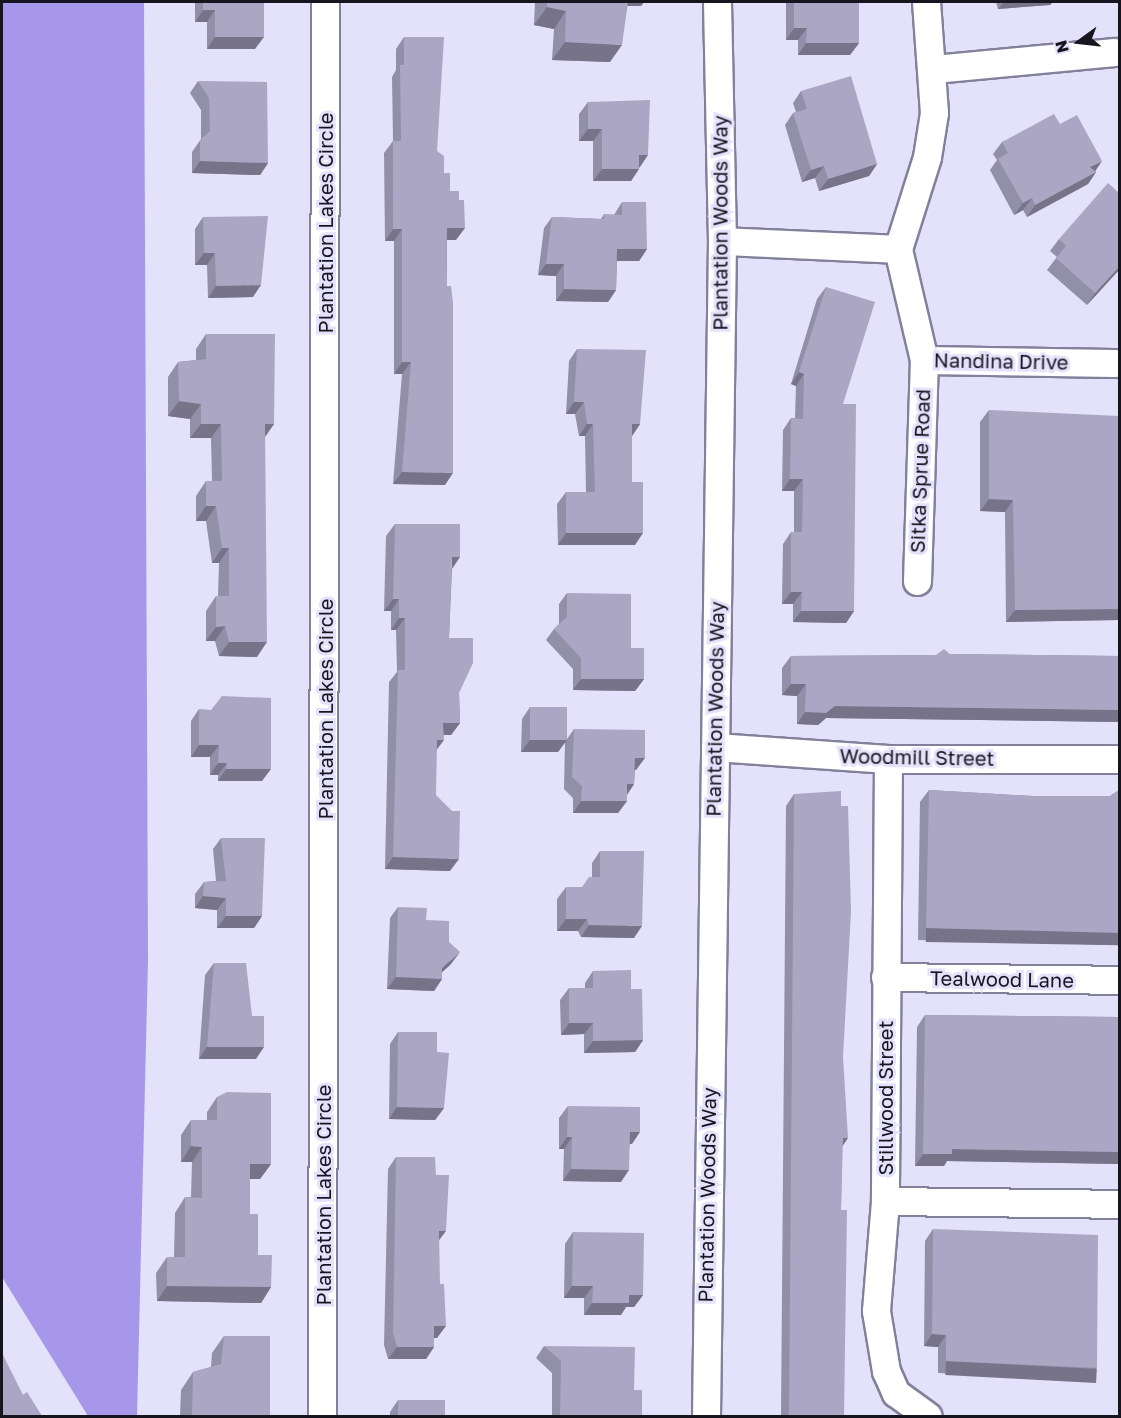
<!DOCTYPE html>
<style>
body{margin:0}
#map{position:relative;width:1121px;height:1418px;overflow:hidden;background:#e4e1fa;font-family:"Golos Text",sans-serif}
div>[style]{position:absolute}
.water>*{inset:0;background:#a697ea}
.roads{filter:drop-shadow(2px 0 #83809c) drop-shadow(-2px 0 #83809c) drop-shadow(0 2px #83809c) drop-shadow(0 -2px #83809c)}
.minor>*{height:27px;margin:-13.5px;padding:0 13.5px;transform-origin:13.5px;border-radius:13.5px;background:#fff}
.wall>*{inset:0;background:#928fa9}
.shaded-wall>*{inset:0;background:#777489;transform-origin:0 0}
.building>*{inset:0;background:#aaa6c4;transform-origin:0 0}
span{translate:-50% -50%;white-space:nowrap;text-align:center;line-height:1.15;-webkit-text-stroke:6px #e4e1fa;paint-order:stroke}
.street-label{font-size:20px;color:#171620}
.frame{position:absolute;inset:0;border:3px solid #171620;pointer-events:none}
.north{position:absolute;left:1049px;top:12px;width:60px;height:60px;-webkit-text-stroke:4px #e4e1fa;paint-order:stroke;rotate:255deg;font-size:16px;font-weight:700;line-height:24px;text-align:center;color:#171620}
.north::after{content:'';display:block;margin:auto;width:21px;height:27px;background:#171620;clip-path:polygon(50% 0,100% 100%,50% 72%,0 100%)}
</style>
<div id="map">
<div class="water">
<div style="clip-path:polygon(2px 2px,144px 2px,148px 960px,137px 1416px,88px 1416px,2px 1277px)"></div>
</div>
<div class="roads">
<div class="minor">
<div style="left:934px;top:69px;width:181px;rotate:-5.4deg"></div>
<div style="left:722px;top:241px;width:176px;rotate:2.6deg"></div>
<div style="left:924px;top:360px;width:191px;rotate:0.9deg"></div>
<div style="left:917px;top:581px;width:221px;rotate:-88.2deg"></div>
<div style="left:924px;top:360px;width:114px;rotate:-103.2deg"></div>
<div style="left:898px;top:249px;width:96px;rotate:-72.5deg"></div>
<div style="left:927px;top:157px;width:45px;rotate:-81deg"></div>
<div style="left:934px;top:113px;width:111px;rotate:-94.1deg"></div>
<div style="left:715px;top:747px;width:173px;rotate:4deg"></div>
<div style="left:888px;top:759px;width:232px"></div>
<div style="left:888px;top:759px;width:442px;rotate:90.4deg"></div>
<div style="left:885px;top:1201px;width:110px;rotate:94.7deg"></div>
<div style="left:876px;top:1311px;width:61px;rotate:80.5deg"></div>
<div style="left:886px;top:1371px;width:24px;rotate:66deg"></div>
<div style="left:896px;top:1393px;width:39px;rotate:36deg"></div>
<div style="left:885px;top:977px;width:235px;rotate:0.7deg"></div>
<div style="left:885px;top:1201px;width:235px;rotate:0.7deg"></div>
<div style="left:322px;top:1416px;width:1414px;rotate:-89.88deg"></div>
<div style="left:706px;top:1416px;width:1175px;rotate:-89.22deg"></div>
<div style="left:722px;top:241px;width:239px;rotate:-91.2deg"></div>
</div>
</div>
<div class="wall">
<div style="clip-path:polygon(195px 2px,264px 2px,255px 49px,207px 49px,207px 22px,195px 22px)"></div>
<div style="clip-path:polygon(535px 2px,644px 2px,641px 6px,627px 6px,610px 62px,552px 60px,554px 29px,534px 25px)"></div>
<div style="clip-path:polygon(786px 2px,859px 2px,859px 43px,850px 55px,798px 55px,798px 40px,786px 40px)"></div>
<div style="clip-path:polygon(996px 2px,1053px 2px,1050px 5px,998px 9px)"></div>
<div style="clip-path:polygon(404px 37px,437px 151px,450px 191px,456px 240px,447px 240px,445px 485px,393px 484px,402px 374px,394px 374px,394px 241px,385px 241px,384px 153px,393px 141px,392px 77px,396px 70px,396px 49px)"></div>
<div style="clip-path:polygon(198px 81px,268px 163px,260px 175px,192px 173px,192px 152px,201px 139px,201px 110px,190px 93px)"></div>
<div style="clip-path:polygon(801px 91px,877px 164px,869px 176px,819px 191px,815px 178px,802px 182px,785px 125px,793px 113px,796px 112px,793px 103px)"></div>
<div style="clip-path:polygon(588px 102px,640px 167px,631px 181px,593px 181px,593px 141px,579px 141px,579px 114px)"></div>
<div style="clip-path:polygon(1060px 124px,1096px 172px,1088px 184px,1027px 217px,1023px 210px,1014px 215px,990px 170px,997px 160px,993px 154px,1002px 142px)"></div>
<div style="clip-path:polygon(622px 202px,647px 249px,639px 261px,617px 261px,616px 290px,608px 302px,556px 301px,556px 276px,538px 275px,544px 228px,552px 217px,601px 219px,604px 214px,614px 215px)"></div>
<div style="clip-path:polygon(203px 217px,253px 297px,208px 298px,207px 265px,195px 265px,195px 229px)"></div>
<div style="clip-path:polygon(1059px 239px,1119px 270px,1087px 305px,1047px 270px,1057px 257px,1050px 251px)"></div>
<div style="clip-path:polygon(826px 287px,843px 404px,854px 611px,846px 623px,793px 622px,793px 604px,782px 604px,783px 544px,791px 532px,794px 532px,794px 491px,782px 491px,783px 430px,791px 418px,795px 418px,796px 386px,791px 384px,817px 299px)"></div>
<div style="clip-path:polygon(206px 334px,274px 424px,265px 437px,257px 657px,219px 656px,215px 641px,206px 641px,206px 611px,216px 596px,218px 596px,219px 563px,212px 563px,206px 521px,196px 521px,196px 496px,206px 481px,212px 481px,211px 438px,190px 438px,190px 419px,168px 416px,168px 377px,178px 362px,196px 360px,196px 349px)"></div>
<div style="clip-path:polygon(577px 349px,640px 424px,632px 436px,632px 482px,635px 545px,558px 545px,557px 504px,566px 492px,586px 492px,585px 436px,579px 436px,575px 414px,566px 414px,569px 361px)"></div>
<div style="clip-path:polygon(989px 410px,1119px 620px,1006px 622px,1005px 512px,980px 511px,980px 422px)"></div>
<div style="clip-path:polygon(395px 524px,452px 569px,449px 638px,459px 693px,460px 723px,451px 735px,444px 735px,436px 750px,436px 795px,450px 871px,385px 869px,389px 682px,397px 672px,396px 630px,391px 630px,391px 611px,384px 611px,386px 536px)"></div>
<div style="clip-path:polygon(567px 593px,631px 648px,644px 679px,635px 691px,573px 690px,573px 669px,546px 640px,554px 629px,559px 624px,559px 604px)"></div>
<div style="clip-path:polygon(950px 654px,1119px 656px,1119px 722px,826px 718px,818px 725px,797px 724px,797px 696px,782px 695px,782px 668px,791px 656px,936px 655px)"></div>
<div style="clip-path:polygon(530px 707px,567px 739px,574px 729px,636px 770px,635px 770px,634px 784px,627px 795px,627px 801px,618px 813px,573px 813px,573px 798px,564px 789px,565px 742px,558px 752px,521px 752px,522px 719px)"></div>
<div style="clip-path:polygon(199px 709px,262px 781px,218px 781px,218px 775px,210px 775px,210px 757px,191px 757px,191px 721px)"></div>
<div style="clip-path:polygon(929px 790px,1033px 796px,1110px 796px,1119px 790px,1119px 945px,918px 940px,920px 802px)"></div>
<div style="clip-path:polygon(794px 794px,843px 1057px,841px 1210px,844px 1416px,781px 1416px,786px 806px)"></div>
<div style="clip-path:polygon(221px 838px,262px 916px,254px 928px,217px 928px,217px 910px,195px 908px,195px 894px,204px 882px,216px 881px,213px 849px)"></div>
<div style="clip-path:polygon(600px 851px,634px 938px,581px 937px,578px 931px,557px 931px,557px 899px,566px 887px,582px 887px,592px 877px,592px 863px)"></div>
<div style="clip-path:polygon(398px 907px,426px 920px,449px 942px,451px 964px,442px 972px,442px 979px,434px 991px,387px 989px,390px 918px)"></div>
<div style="clip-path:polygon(214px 963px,256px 1059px,199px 1059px,205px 975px)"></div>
<div style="clip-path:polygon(593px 971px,631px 989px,643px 1040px,635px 1052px,584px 1053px,584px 1034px,561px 1035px,560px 1000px,569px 988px,585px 988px,585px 983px)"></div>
<div style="clip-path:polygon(925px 1015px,1119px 1017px,1119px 1164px,947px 1161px,944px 1166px,915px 1166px,917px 1027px)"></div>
<div style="clip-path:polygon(398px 1032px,437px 1052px,444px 1108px,435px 1120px,389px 1119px,390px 1044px)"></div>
<div style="clip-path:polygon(217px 1097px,271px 1164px,260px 1179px,250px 1179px,250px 1214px,258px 1255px,271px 1287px,261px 1303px,157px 1301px,156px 1273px,167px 1257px,174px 1257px,175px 1213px,185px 1197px,191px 1197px,192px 1162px,181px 1162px,181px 1135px,191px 1120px,207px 1120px,207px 1112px)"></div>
<div style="clip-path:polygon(568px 1106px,632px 1144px,630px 1144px,621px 1182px,563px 1181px,564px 1149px,559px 1149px,559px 1118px)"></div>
<div style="clip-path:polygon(396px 1157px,436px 1175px,439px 1240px,437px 1338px,434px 1338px,434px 1347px,426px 1359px,388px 1359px,384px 1345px,388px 1169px)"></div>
<div style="clip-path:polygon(933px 1229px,1097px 1368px,1089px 1380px,938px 1373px,938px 1347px,924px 1346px,925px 1241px)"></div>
<div style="clip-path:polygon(573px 1232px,643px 1295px,634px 1307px,626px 1307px,621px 1315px,584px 1315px,584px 1298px,564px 1298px,565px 1244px)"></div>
<div style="clip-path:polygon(224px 1336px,270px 1416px,180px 1416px,181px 1390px,193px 1372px,211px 1367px,212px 1353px)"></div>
<div style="clip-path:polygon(544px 1346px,634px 1390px,642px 1416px,552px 1416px,552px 1373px,536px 1358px)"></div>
<div style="clip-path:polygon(398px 1400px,445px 1416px,390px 1416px,390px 1412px)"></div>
</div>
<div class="shaded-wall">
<div style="clip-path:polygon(621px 2px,644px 2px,641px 6px,618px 6px)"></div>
<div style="clip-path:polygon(1004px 2px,1053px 2px,1050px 5px,998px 9px)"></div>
<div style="clip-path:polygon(547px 7px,566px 11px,554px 29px,534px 25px)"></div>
<div style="clip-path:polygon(203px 10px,215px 10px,207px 22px,195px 22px)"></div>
<div style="clip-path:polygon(794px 28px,807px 28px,798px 40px,786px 40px)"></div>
<div style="clip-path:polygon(215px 37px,264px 37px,255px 49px,207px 49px)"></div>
<div style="clip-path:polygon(565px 42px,622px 45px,610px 62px,552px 60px)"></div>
<div style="clip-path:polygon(806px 43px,859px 43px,850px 55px,798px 55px)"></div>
<div style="clip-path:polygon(588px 129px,602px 129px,593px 141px,579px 141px)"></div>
<div style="clip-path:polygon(639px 155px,648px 155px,640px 167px,631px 167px)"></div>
<div style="clip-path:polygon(200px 161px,268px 163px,260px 175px,192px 173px)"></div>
<div style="clip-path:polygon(1102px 161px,1094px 173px,1090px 167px)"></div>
<div style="clip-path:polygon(877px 164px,869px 176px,819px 191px,828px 179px)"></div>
<div style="clip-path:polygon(824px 166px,815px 178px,802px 182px,811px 170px)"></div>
<div style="clip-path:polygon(602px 169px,639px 169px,631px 181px,593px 181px)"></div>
<div style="clip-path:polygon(1096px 172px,1088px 184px,1027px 217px,1035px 205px)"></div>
<div style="clip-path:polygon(1032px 198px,1023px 210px,1014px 215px,1023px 203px)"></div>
<div style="clip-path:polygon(447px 228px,465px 228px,456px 240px,438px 240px)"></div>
<div style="clip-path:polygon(393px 229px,402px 229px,394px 241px,385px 241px)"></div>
<div style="clip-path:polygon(617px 249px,647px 249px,639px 261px,609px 261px)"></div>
<div style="clip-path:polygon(204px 253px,215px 253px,207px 265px,195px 265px)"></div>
<div style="clip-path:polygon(546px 264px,564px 264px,556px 276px,538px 275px)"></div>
<div style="clip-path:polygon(1119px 267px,1119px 270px,1087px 305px,1095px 293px)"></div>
<div style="clip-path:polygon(261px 285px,253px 297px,208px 298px,216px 286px)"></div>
<div style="clip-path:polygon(564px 289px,616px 290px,608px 302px,556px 301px)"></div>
<div style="clip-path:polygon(402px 362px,411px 362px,402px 374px,394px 374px)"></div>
<div style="clip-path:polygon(799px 372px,804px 374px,796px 386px,791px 384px)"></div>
<div style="clip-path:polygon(179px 401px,201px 404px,190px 419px,168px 416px)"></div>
<div style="clip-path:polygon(574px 402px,584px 402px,575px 414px,566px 414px)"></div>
<div style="clip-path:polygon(201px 424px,221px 424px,211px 438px,190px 438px)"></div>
<div style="clip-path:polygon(265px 424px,274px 424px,264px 438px)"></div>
<div style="clip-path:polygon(587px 424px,593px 424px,585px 436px,579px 436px)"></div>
<div style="clip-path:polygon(632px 424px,640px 424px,632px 436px)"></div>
<div style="clip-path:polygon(402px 472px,453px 473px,445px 485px,393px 484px)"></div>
<div style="clip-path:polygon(790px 479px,803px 479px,794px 491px,782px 491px)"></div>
<div style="clip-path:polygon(989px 499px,1013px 500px,1005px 512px,980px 511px)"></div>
<div style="clip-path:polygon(206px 506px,216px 506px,206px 521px,196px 521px)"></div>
<div style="clip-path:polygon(566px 533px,643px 533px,635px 545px,558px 545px)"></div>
<div style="clip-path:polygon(222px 548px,229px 548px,219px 563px,212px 563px)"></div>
<div style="clip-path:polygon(452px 557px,460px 557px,452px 569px)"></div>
<div style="clip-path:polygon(791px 592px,802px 592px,793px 604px,782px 604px)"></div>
<div style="clip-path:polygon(393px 599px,399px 599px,391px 611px,384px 611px)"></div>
<div style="clip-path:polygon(1119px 609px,1119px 620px,1006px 622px,1015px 610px)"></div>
<div style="clip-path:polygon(801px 611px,854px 611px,846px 623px,793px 622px)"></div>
<div style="clip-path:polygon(399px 618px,405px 618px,396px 630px,391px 630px)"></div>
<div style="clip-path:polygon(225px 626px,215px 641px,206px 641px,216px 627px)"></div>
<div style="clip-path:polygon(229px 642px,267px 642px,257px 657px,219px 656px)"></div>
<div style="clip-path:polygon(581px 679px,644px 679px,635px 691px,573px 690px)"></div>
<div style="clip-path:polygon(791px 684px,806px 684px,797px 696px,782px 695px)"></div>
<div style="clip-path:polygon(835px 706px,1119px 710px,1119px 722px,826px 718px,818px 725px,797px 724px,805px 712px)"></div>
<div style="clip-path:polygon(443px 723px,460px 723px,451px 735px,435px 735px)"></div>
<div style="clip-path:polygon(437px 740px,444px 740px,435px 752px)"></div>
<div style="clip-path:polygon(530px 740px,567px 740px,558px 752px,521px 752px)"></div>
<div style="clip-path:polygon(199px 745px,219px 745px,210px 757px,191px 757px)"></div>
<div style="clip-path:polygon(635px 758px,645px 758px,636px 770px,627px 770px)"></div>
<div style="clip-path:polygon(218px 763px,227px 763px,218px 775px,210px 775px)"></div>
<div style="clip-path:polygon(226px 769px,271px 769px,262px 781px,218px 781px)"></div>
<div style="clip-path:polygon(627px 784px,634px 784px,626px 796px)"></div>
<div style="clip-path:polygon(581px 801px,627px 801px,618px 813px,573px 813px)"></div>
<div style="clip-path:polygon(393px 857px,459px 859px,450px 871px,385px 869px)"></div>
<div style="clip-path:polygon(203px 896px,226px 898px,217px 910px,195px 908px)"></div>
<div style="clip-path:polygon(226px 916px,262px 916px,254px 928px,217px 928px)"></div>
<div style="clip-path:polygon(566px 919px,587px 919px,578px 931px,557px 931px)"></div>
<div style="clip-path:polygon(589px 925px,642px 926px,634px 938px,581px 937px)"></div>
<div style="left:926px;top:928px;width:193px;height:14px;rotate:1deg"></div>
<div style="clip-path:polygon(460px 952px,451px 964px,435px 979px,442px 979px,434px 991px,387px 989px,396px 977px,442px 968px)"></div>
<div style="clip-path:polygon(569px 1023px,593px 1023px,584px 1034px,561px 1035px)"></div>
<div style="clip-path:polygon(643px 1040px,635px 1052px,584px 1053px,593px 1041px)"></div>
<div style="clip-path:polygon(207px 1047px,264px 1047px,256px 1059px,199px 1059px)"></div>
<div style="clip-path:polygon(397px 1107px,444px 1108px,435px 1120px,389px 1119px)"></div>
<div style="clip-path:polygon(630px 1132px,640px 1132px,632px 1144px,622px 1144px)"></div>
<div style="clip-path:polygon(567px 1137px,572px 1137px,564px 1149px,559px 1149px)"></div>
<div style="clip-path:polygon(843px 1138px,848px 1138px,840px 1150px)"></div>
<div style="clip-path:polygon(191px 1146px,202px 1147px,192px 1162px,181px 1162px)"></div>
<div style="clip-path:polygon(952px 1149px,1119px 1152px,1119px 1164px,947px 1161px,944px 1166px,915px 1166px,923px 1154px)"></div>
<div style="clip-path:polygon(250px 1164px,271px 1164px,260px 1179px,239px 1179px)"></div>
<div style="clip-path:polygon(571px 1169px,629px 1170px,621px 1182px,563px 1181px)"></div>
<div style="clip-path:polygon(439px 1231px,446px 1231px,437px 1243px)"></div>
<div style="clip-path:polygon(167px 1286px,271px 1287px,261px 1303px,157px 1301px)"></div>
<div style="clip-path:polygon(572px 1286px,593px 1286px,584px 1298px,564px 1298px)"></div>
<div style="clip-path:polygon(629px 1295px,643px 1295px,634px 1307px,626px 1307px,621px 1315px,584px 1315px,592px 1303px)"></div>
<div style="clip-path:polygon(434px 1326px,446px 1326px,437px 1338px,425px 1338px)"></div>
<div style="clip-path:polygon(932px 1334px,946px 1335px,938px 1347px,924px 1346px)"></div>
<div style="clip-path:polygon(397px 1347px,434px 1347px,426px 1359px,388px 1359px)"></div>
<div style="left:946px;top:1361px;width:151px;height:14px;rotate:3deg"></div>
</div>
<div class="building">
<div style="clip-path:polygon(203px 2px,264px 2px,264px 37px,215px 37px,215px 10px,203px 10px)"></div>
<div style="clip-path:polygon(547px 2px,628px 2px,622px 45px,565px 42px,566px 11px,547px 7px)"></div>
<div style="clip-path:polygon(794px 2px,859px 2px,859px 43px,806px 43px,807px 28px,794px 28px)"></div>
<div style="clip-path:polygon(404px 37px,444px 37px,437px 151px,444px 156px,444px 173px,450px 173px,450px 191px,459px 191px,459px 200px,464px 200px,465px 228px,447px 228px,446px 286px,451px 286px,453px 303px,453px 473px,402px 472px,411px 362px,402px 362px,402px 229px,393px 229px,393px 141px,401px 141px,400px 65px,404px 65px)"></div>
<div style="clip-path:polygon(851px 76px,877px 164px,828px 179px,824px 166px,811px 170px,793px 113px,807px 109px,801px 91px)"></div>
<div style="clip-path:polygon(198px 81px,267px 82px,268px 163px,200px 161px,200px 140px,210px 131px,209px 98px)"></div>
<div style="clip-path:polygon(650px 100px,648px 155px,639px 155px,639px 169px,602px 169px,602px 129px,588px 129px,588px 102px)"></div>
<div style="clip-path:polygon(1054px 114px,1060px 124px,1077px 115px,1102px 161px,1090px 167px,1096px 172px,1035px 205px,1032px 198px,1023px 203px,998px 159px,1008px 153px,1002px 142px)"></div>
<div style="clip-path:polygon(1108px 183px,1119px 193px,1119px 267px,1095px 293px,1056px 258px,1066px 246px,1059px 239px)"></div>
<div style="clip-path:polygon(622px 202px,646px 202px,647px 249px,617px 249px,616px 290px,564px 289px,564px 264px,546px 264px,552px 217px,604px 219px,604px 214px,622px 215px)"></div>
<div style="clip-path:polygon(268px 216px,261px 285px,216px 286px,215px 253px,204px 253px,203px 217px)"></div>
<div style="clip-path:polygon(826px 287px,875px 302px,843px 404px,856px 404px,854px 611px,801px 611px,802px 592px,791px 592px,791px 532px,802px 532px,803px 479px,790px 479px,791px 418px,803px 419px,804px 374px,799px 372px)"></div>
<div style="clip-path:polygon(206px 334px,275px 334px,274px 424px,265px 424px,267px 642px,229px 642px,225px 626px,216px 627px,216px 596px,229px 596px,229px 548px,222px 548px,216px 506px,206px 506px,206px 481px,222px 481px,221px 424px,201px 424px,201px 404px,179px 401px,178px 362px,206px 359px)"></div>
<div style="clip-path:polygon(577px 349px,646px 350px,640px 424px,632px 424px,632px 482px,643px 482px,643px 533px,566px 533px,566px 492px,595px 492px,593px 424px,587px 424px,584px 402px,574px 402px)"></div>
<div style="clip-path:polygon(989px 410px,1119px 416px,1119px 609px,1015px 610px,1013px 500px,989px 499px)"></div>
<div style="clip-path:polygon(395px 524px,460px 524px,460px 557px,452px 557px,449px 638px,473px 638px,473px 663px,459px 693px,460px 723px,443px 723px,444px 740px,437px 740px,436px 795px,452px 811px,460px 811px,459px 859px,393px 857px,398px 670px,405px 670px,405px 618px,399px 618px,399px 599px,393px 599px)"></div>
<div style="clip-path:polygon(567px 593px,631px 594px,631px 648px,644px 648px,644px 679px,581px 679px,581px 658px,554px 629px,567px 617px)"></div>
<div style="clip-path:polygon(944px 649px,950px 654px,1119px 656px,1119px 710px,835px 706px,826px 713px,805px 712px,806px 684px,791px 684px,791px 656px,936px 655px)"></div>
<div style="clip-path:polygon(222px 696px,271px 698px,271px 769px,226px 769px,227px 763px,218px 763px,219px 745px,199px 745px,199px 709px,211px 710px)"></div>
<div style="left:530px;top:707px;width:37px;height:33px"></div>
<div style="clip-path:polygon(574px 729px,645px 730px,645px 758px,635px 758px,634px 784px,627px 784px,627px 801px,581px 801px,582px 786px,572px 777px)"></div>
<div style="clip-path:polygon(929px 790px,1033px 796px,1110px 796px,1119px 790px,1119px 933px,926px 928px)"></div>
<div style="clip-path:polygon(841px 791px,841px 806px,848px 806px,851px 912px,843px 1057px,848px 1138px,843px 1138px,841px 1210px,847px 1210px,844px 1416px,789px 1416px,794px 794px)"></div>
<div style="clip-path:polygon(221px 838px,265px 838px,262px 916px,226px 916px,226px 898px,203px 896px,204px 882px,226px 881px)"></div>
<div style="clip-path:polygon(600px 851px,644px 851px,642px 926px,589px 925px,587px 919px,566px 919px,566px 887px,582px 887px,589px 877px,600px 877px)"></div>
<div style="clip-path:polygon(398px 907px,427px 908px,426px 920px,449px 921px,449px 942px,460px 952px,442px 968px,442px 979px,396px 977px)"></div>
<div style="clip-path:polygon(214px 963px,246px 963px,252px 1016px,264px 1016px,264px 1047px,207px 1047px)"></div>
<div style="clip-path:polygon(631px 970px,631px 989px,642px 989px,643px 1040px,593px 1041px,593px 1023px,569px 1023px,569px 988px,593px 988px,593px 971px)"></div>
<div style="clip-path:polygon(925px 1015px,1119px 1017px,1119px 1152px,952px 1149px,952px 1154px,923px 1154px)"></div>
<div style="clip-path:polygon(398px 1032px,437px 1032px,437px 1052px,449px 1053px,444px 1108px,397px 1107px)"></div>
<div style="clip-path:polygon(227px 1092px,271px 1093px,271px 1164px,250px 1164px,250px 1214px,258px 1214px,258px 1255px,272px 1255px,271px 1287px,167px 1286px,167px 1257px,185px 1257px,185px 1197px,202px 1198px,202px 1147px,191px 1146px,191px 1120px,217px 1120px,217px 1097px)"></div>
<div style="clip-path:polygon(568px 1106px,640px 1107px,640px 1132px,630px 1132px,629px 1170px,571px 1169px,572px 1137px,567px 1137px)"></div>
<div style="clip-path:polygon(396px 1157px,435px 1157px,436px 1175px,449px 1175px,446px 1231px,439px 1231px,440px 1284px,444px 1284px,446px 1326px,434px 1326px,434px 1347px,397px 1347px,393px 1333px)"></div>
<div style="clip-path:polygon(933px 1229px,1098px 1235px,1097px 1368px,946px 1361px,946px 1335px,932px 1334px)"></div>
<div style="clip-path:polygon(573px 1232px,644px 1233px,643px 1295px,629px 1295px,629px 1303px,592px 1303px,593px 1286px,572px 1286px)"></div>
<div style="clip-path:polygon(224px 1336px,270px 1336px,270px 1416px,192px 1416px,193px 1372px,221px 1364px)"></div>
<div style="clip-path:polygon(544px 1346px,635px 1347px,634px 1390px,642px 1390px,642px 1416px,560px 1416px,561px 1361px)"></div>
<div style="clip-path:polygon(2px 1353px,23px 1395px,27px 1392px,42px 1416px,2px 1416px)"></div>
<div style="left:398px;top:1400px;width:47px;height:16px"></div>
</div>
<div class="street-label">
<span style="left:325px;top:223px;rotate:-90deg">Plantation Lakes Circle</span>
<span style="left:720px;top:223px;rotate:-90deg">Plantation Woods Way</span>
<span style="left:1001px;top:361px;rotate:1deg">Nandina Drive</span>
<span style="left:920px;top:471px;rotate:-88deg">Sitka Sprue Road</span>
<span style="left:325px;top:709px;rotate:-90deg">Plantation Lakes Circle</span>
<span style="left:715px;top:709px;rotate:-89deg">Plantation Woods Way</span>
<span style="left:917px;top:757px;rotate:1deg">Woodmill Street</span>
<span style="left:1002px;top:979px;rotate:1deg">Tealwood Lane</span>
<span style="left:885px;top:1098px;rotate:-90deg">Stillwood Street</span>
<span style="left:323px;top:1195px;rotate:-90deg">Plantation Lakes Circle</span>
<span style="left:707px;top:1195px;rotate:-89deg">Plantation Woods Way</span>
</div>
<div class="frame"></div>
<div class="north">N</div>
</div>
